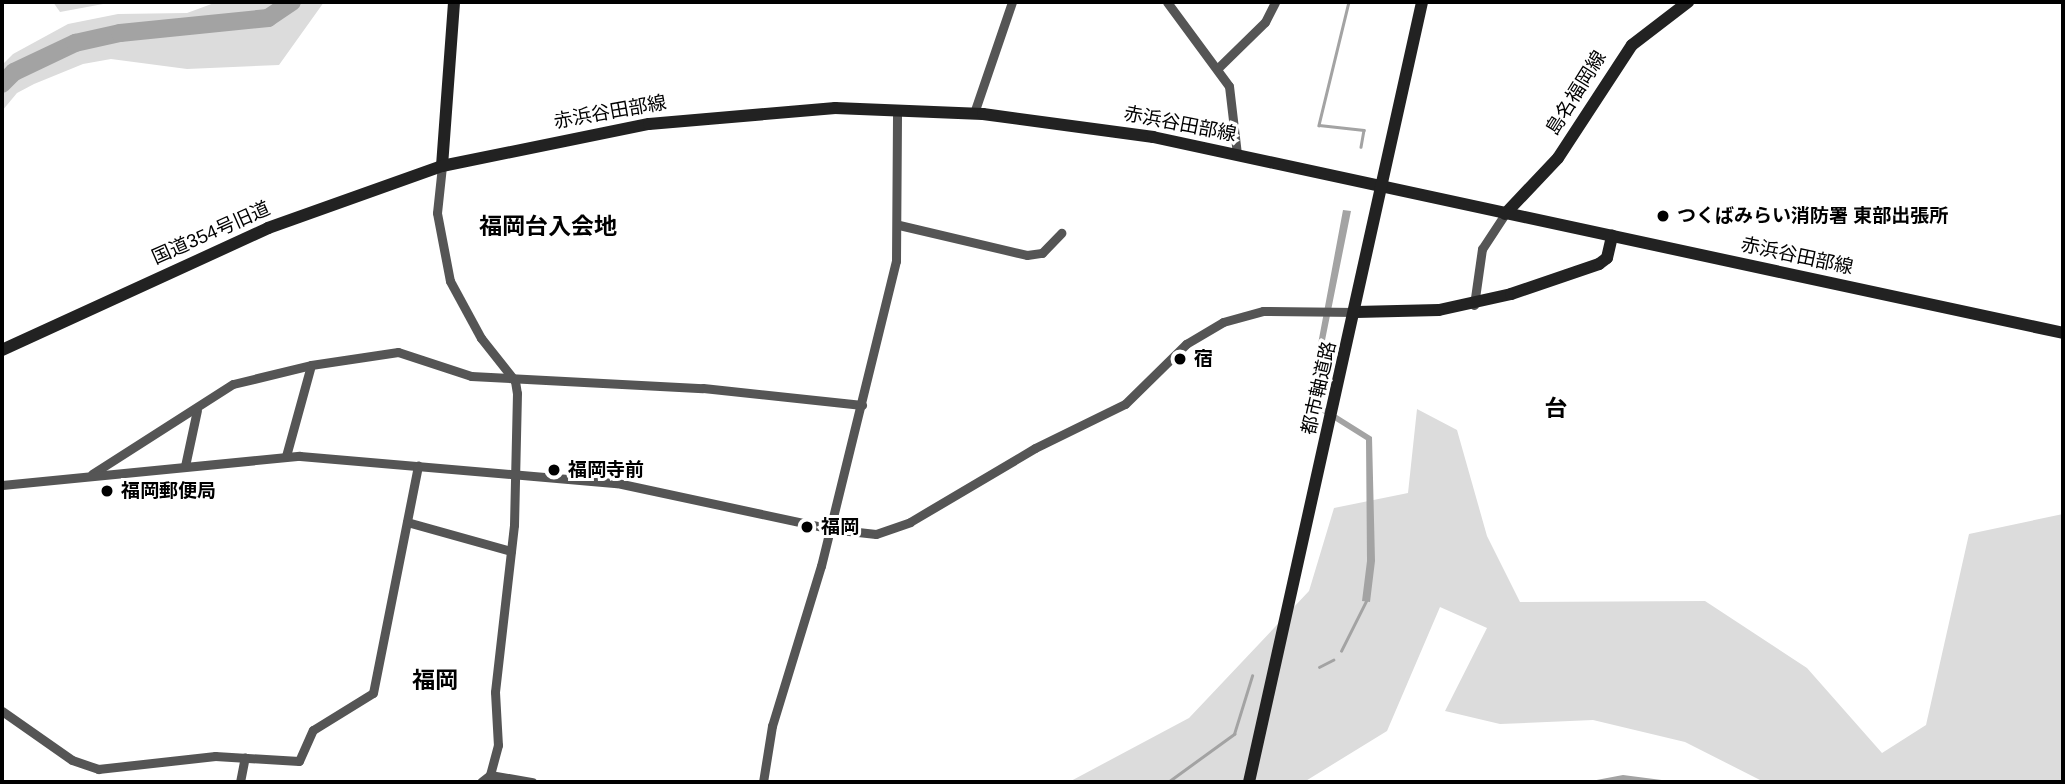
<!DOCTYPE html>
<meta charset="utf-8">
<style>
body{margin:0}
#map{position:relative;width:2065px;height:784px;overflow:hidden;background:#fff;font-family:Helvetica,"Noto Sans JP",sans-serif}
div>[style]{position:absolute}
.green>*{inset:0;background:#dcdcdc}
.water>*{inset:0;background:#a3a3a3}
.stream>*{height:2.5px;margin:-1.25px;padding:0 1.25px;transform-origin:1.25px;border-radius:1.25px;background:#a3a3a3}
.river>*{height:18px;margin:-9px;padding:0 9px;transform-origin:9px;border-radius:9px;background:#a3a3a3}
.street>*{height:9px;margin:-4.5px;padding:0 4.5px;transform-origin:4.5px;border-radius:4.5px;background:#555}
.secondary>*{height:12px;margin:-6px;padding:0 6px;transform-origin:6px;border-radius:6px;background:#222}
.dots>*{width:19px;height:19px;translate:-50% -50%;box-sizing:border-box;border:4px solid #fff;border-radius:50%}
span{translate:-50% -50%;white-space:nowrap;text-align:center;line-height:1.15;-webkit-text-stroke:6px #fff;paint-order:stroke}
.street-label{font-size:19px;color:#000}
.poi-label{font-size:19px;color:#000;font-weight:700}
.left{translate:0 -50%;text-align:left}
.quarter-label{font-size:23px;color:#000;font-weight:700}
.frame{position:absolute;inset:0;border:4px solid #000;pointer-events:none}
</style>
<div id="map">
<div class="green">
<div style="clip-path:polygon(53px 2px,114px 2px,60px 12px)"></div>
<div style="clip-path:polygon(217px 2px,324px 2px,279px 65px,187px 69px,111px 59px,83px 64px,34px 84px,17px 93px,2px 111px,2px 65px,13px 54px,68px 24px,118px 14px,187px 13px)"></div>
<div style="clip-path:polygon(1417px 409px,1457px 430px,1487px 536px,1520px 602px,1705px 601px,1807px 668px,1882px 753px,1926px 725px,1969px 534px,2063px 514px,2063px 782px,1764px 782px,1685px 742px,1593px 720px,1500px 724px,1445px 711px,1487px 628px,1440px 607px,1387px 731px,1304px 782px,1069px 782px,1189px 718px,1309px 591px,1334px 508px,1408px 493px)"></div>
</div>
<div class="water">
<div style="clip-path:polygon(1343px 210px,1351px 211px,1313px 400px,1372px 437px,1375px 561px,1370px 602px,1362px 601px,1367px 561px,1366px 440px,1307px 403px)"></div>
<div style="clip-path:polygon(1623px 775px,1677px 782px,1586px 782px)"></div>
</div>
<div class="stream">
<div style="left:1349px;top:2px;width:127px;rotate:103.7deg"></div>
<div style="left:1319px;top:125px;width:45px;rotate:6.3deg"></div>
<div style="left:1364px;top:130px;width:17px;rotate:100deg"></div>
<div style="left:1341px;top:651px;width:56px;rotate:-63.4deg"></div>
<div style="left:1319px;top:667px;width:16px;rotate:-27deg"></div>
<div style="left:1168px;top:782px;width:82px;rotate:-36deg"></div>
<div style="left:1234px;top:734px;width:61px;rotate:-72.8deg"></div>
</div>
<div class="river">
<div style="left:2px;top:84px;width:17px;rotate:-45deg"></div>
<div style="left:14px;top:72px;width:68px;rotate:-25.4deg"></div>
<div style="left:75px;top:43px;width:46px;rotate:-12.5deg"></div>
<div style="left:120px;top:33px;width:149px;rotate:-5.8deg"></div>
<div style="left:268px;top:18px;width:29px;rotate:-34deg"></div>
</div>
<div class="street">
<div style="left:1167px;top:2px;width:104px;rotate:53.6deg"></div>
<div style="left:1229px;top:86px;width:68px;rotate:83.3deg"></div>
<div style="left:1219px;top:67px;width:64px;rotate:-44.4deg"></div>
<div style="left:1265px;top:22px;width:22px;rotate:-63deg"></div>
<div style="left:974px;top:113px;width:117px;rotate:-71.1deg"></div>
<div style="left:442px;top:166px;width:47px;rotate:96.1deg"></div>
<div style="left:437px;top:213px;width:69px;rotate:79.2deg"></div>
<div style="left:450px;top:281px;width:65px;rotate:61.5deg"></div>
<div style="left:481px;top:338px;width:55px;rotate:51.7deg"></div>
<div style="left:515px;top:381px;width:12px;rotate:81deg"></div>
<div style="left:517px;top:393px;width:132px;rotate:91.3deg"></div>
<div style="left:514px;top:525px;width:168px;rotate:96.5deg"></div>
<div style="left:495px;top:692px;width:53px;rotate:86.8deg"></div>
<div style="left:498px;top:745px;width:31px;rotate:105deg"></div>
<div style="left:490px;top:775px;width:11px;rotate:142deg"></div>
<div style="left:899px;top:225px;width:131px;rotate:13.2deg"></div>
<div style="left:1027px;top:255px;width:15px;rotate:-8deg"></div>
<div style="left:1042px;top:253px;width:28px;rotate:-46deg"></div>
<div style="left:1474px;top:305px;width:57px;rotate:-81.9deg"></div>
<div style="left:1482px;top:249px;width:42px;rotate:-56.7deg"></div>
<div style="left:286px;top:456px;width:94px;rotate:-74.6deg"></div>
<div style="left:185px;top:466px;width:57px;rotate:-77.9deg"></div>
<div style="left:92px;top:474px;width:167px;rotate:-32.6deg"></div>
<div style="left:233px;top:384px;width:80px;rotate:-13.7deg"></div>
<div style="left:311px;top:365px;width:88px;rotate:-8.5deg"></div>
<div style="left:398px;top:352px;width:77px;rotate:18.2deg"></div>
<div style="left:471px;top:376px;width:232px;rotate:3deg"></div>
<div style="left:703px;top:388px;width:160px;rotate:6.1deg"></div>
<div style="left:2px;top:485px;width:299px;rotate:-5.6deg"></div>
<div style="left:300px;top:456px;width:318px;rotate:4.9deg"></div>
<div style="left:617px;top:483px;width:219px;rotate:12.1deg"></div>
<div style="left:831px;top:529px;width:45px;rotate:6.3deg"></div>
<div style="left:876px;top:534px;width:36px;rotate:-19deg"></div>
<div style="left:910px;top:522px;width:145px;rotate:-30.6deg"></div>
<div style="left:1035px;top:448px;width:100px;rotate:-26.1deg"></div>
<div style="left:1125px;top:404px;width:86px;rotate:-44.5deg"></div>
<div style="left:1186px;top:344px;width:43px;rotate:-30.7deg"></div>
<div style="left:1223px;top:322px;width:41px;rotate:-15.4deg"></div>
<div style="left:1263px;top:311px;width:93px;rotate:0.6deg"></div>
<div style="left:407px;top:522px;width:108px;rotate:15.6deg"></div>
<div style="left:2px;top:711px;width:85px;rotate:35deg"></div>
<div style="left:72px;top:760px;width:28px;rotate:19deg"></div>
<div style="left:98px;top:769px;width:118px;rotate:-6.3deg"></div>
<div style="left:215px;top:756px;width:84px;rotate:3.4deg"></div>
<div style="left:299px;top:761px;width:34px;rotate:-66deg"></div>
<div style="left:313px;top:730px;width:70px;rotate:-31.7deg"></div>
<div style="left:373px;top:693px;width:232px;rotate:-78.8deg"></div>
<div style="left:490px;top:775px;width:43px;rotate:9.5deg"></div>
<div style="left:240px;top:782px;width:25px;rotate:-79deg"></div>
<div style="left:763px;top:782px;width:57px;rotate:-80.9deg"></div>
<div style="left:772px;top:726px;width:167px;rotate:-73deg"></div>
<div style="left:821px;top:566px;width:314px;rotate:-76.2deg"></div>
<div style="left:896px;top:261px;width:152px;rotate:-89.6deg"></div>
</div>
<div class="secondary">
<div style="left:442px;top:166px;width:164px;rotate:-85.8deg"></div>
<div style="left:1505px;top:214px;width:77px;rotate:-46.6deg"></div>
<div style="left:1558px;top:158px;width:135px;rotate:-56.8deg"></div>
<div style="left:1632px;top:45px;width:71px;rotate:-37.5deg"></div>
<div style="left:1356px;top:312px;width:83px;rotate:-1.4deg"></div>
<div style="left:1439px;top:310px;width:74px;rotate:-12.5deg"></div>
<div style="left:1511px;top:294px;width:93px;rotate:-18.8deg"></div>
<div style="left:1599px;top:264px;width:10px;rotate:-37deg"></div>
<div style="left:1607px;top:258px;width:23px;rotate:-77deg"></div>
<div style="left:2px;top:350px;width:293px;rotate:-24.6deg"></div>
<div style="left:268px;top:228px;width:185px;rotate:-19.6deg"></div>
<div style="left:442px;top:166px;width:211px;rotate:-11.5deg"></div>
<div style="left:649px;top:124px;width:187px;rotate:-4.9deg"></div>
<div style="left:835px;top:108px;width:148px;rotate:2.3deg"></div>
<div style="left:983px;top:114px;width:172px;rotate:7.7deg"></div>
<div style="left:1153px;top:137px;width:931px;rotate:12.15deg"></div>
<div style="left:1249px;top:782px;width:799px;rotate:-77.49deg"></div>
</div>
<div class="dots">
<div style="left:1663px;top:216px;background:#000"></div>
<div style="left:1180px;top:359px;background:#000"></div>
<div style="left:554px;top:470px;background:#000"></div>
<div style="left:107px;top:491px;background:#000"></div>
<div style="left:807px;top:527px;background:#000"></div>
</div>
<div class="street-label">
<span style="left:1576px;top:93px;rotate:-58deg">島名福岡線</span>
<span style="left:610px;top:112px;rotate:-10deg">赤浜谷田部線</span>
<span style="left:1180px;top:124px;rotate:11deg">赤浜谷田部線</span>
<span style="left:211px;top:233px;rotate:-24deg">国道354号旧道</span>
<span style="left:1797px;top:256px;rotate:12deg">赤浜谷田部線</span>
<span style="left:1319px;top:388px;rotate:-77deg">都市軸道路</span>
</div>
<div class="poi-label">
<span class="left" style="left:1677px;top:216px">つくばみらい消防署 東部出張所</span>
<span class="left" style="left:1194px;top:359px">宿</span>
<span class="left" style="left:568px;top:470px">福岡寺前</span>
<span class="left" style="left:121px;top:491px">福岡郵便局</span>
<span class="left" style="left:821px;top:527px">福岡</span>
</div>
<div class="quarter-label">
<span style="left:548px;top:226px">福岡台入会地</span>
<span style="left:1556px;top:408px">台</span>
<span style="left:435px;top:680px">福岡</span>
</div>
<div class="frame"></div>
</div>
